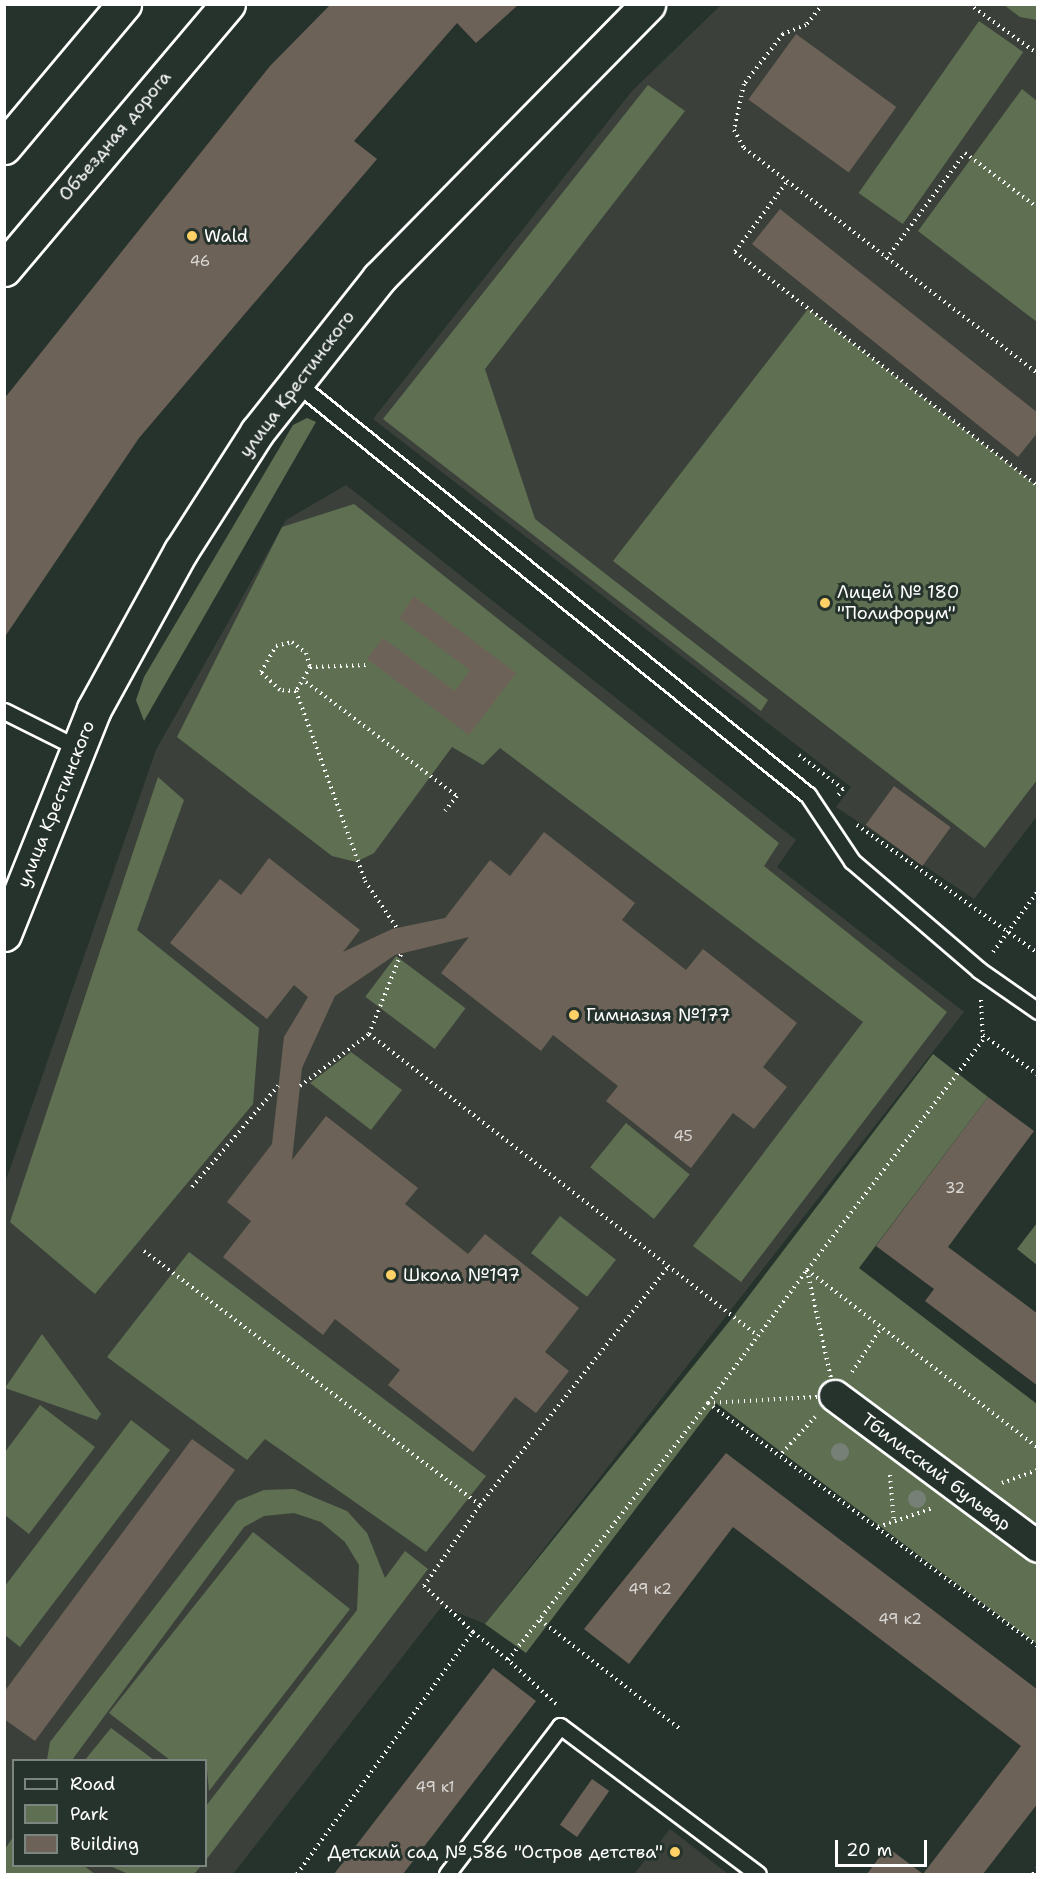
<!DOCTYPE html>
<meta charset="utf-8">
<style>
body{margin:0}
#map{position:relative;width:1042px;height:1879px;overflow:hidden;background:#26332d;font-family:"Shantell Sans",sans-serif}
div>[style]{position:absolute}
.built>*{inset:0;background:#3b413a}
.green>*{inset:0;background:#5f7052;transform-origin:0 0}
.building>*{inset:0;background:#6d6258;transform-origin:0 0}
.path>*{height:4px;margin-top:-2px;transform-origin:0;background:repeating-linear-gradient(90deg,#fff 0 1.5px,transparent 0 6px)}
.roads{filter:drop-shadow(2px 0 #fff) drop-shadow(-2px 0 #fff) drop-shadow(0 2px #fff) drop-shadow(0 -2px #fff)}
.lane>*{height:15px;margin:-7.5px;padding:0 7.5px;transform-origin:7.5px;border-radius:7.5px;background:#26332d}
.street>*{height:30px;margin:-15px;padding:0 15px;transform-origin:15px;border-radius:15px;background:#26332d}
.secondary>*{height:33px;margin:-16.5px;padding:0 16.5px;transform-origin:16.5px;border-radius:16.5px;background:#26332d}
.primary>*{height:33px;margin:-16.5px;padding:0 16.5px;transform-origin:16.5px;border-radius:16.5px;background:#26332d}
.trees>*{width:18px;height:18px;margin:-9px;border-radius:50%;background:#768076}
.dots>*{width:16px;height:16px;translate:-50% -50%;box-sizing:border-box;border:3px solid #26332d;border-radius:50%}
span{translate:-50% -50%;white-space:nowrap;text-align:center;line-height:1.15;-webkit-text-stroke:6px #26332d;paint-order:stroke}
.number-label{font-size:15px;color:#dad8d5}
.number-label span{-webkit-text-stroke-width:0}
.street-label{font-size:18px;color:#fff}
.poi-label{font-size:18px;color:#fff}
.left{translate:0 -50%;text-align:left}
.right{translate:-100% -50%;text-align:right}
.frame{position:absolute;inset:0;border:6px solid #fff;pointer-events:none}
.legend{position:absolute;left:12px;top:1759px;width:195px;height:108px;box-sizing:border-box;background:#26332d;border:2px solid #7d8581;margin:0;padding:8px 10px;list-style:none;font-size:18px;color:#fff}
.legend li{display:flex;align-items:center;gap:12px;height:30px}
.legend b{width:30px;border:2px solid #7d8581}
.scale{position:absolute;left:835px;top:1840px;width:92px;height:27px;box-sizing:border-box;border:3px solid #fff;border-top:0;padding-left:8px;font-size:18px;line-height:21px;white-space:nowrap;color:#fff;-webkit-text-stroke:4px #26332d;paint-order:stroke}
</style>
<div id="map">
<div class="built">
<div style="clip-path:polygon(721px 5px,1037px 5px,1037px 816px,974px 899px,836px 807px,851px 787px,373px 419px,632px 91px)"></div>
<div style="clip-path:polygon(evenodd,346px 485px,796px 840px,777px 867px,964px 1012px,485px 1624px,442px 1606px,233px 1874px,5px 1874px,5px 1183px,156px 750px,286px 520px,346px 485px,14px 1760px,206px 1760px,206px 1866px,14px 1866px,14px 1760px)"></div>
<div style="clip-path:polygon(670px 1829px,728px 1874px,634px 1874px)"></div>
</div>
<div class="green">
<div style="clip-path:polygon(1004px 5px,1037px 5px,1037px 20px,1020px 17px)"></div>
<div style="left:979px;top:21px;width:54px;height:210px;rotate:35deg"></div>
<div style="clip-path:polygon(648px 85px,685px 111px,485px 369px,535px 519px,768px 700px,761px 711px,383px 419px)"></div>
<div style="clip-path:polygon(1022px 89px,1037px 101px,1037px 322px,918px 231px)"></div>
<div style="clip-path:polygon(808px 309px,1037px 486px,1037px 780px,985px 848px,613px 561px)"></div>
<div style="clip-path:polygon(307px 418px,316px 422px,144px 721px,136px 700px,144px 677px,293px 425px)"></div>
<div style="clip-path:polygon(354px 504px,779px 843px,764px 866px,947px 1012px,741px 1282px,693px 1246px,863px 1022px,500px 748px,483px 765px,452px 747px,374px 853px,356px 862px,332px 856px,177px 737px,282px 527px)"></div>
<div style="clip-path:polygon(158px 777px,184px 800px,137px 930px,259px 1028px,253px 1104px,95px 1294px,10px 1222px)"></div>
<div style="left:396px;top:956px;width:87px;height:51px;rotate:37deg"></div>
<div style="clip-path:polygon(351px 1052px,402px 1090px,371px 1130px,310px 1083px)"></div>
<div style="clip-path:polygon(933px 1054px,988px 1097px,859px 1268px,1037px 1404px,1037px 1644px,716px 1403px,526px 1653px,485px 1624px,732px 1318px)"></div>
<div style="left:626px;top:1123px;width:82px;height:57px;rotate:39deg"></div>
<div style="left:560px;top:1216px;width:71px;height:47px;rotate:38deg"></div>
<div style="clip-path:polygon(1037px 1223px,1037px 1265px,1017px 1249px)"></div>
<div style="clip-path:polygon(189px 1252px,486px 1476px,426px 1552px,265px 1439px,247px 1460px,107px 1357px)"></div>
<div style="clip-path:polygon(42px 1334px,101px 1414px,97px 1420px,5px 1388px)"></div>
<div style="clip-path:polygon(40px 1405px,95px 1447px,29px 1534px,5px 1515px,5px 1452px)"></div>
<div style="clip-path:polygon(131px 1420px,170px 1450px,20px 1647px,5px 1635px,5px 1586px)"></div>
<div style="clip-path:polygon(294px 1489px,347px 1511px,367px 1533px,385px 1578px,405px 1551px,428px 1569px,206px 1860px,206px 1806px,357px 1610px,359px 1565px,345px 1542px,321px 1522px,294px 1513px,264px 1516px,244px 1527px,72px 1760px,47px 1760px,50px 1742px,237px 1501px,264px 1490px)"></div>
<div style="clip-path:polygon(253px 1532px,350px 1609px,209px 1791px,206px 1760px,170px 1760px,109px 1713px)"></div>
<div style="clip-path:polygon(111px 1728px,154px 1760px,85px 1760px)"></div>
<div style="clip-path:polygon(13px 1837px,14px 1866px,84px 1866px,95px 1874px,5px 1874px,5px 1849px)"></div>
<div style="clip-path:polygon(110px 1866px,201px 1866px,194px 1874px,126px 1873px)"></div>
</div>
<div class="building">
<div style="clip-path:polygon(331px 4px,519px 4px,476px 43px,457px 23px,354px 141px,377px 159px,139px 438px,4px 638px,4px 399px,270px 66px)"></div>
<div style="left:796px;top:34px;width:124px;height:81px;rotate:36deg"></div>
<div style="clip-path:polygon(780px 209px,1038px 413px,1038px 432px,1018px 457px,752px 244px)"></div>
<div style="clip-path:polygon(414px 596px,516px 673px,469px 735px,367px 659px,383px 638px,455px 691px,470px 670px,399px 618px)"></div>
<div style="left:894px;top:786px;width:70px;height:48px;rotate:36deg"></div>
<div style="clip-path:polygon(544px 832px,635px 903px,622px 920px,686px 970px,703px 949px,797px 1023px,763px 1067px,787px 1087px,754px 1129px,733px 1113px,691px 1168px,606px 1101px,618px 1086px,553px 1035px,541px 1051px,441px 973px,469px 937px,395px 955px,335px 996px,302px 1068px,292px 1160px,326px 1116px,418px 1188px,405px 1204px,468px 1254px,485px 1234px,579px 1308px,545px 1352px,569px 1371px,536px 1413px,515px 1397px,473px 1452px,388px 1385px,400px 1370px,335px 1319px,323px 1335px,223px 1257px,251px 1221px,227px 1202px,272px 1144px,284px 1037px,308px 997px,294px 985px,267px 1019px,170px 943px,220px 879px,241px 895px,269px 858px,360px 930px,343px 952px,392px 929px,445px 918px,490px 860px,510px 876px)"></div>
<div style="clip-path:polygon(988px 1097px,1034px 1131px,948px 1247px,1038px 1314px,1038px 1386px,925px 1301px,934px 1289px,876px 1246px)"></div>
<div style="clip-path:polygon(192px 1439px,235px 1470px,35px 1741px,4px 1719px,4px 1692px)"></div>
<div style="clip-path:polygon(726px 1453px,1038px 1690px,1038px 1803px,983px 1874px,867px 1874px,887px 1847px,923px 1874px,1021px 1746px,733px 1527px,629px 1664px,584px 1629px)"></div>
<div style="clip-path:polygon(493px 1668px,536px 1701px,403px 1874px,334px 1874px)"></div>
<div style="left:592px;top:1779px;width:21px;height:56px;rotate:35deg"></div>
</div>
<div class="path">
<div style="left:823px;top:4px;width:27px;rotate:129deg"></div>
<div style="left:806px;top:25px;width:25px;rotate:159deg"></div>
<div style="left:783px;top:34px;width:63px;rotate:128deg"></div>
<div style="left:744px;top:84px;width:47px;rotate:102.3deg"></div>
<div style="left:734px;top:130px;width:21px;rotate:61deg"></div>
<div style="left:744px;top:148px;width:371px;rotate:37.5deg"></div>
<div style="left:969px;top:4px;width:85px;rotate:35.9deg"></div>
<div style="left:786px;top:183px;width:86px;rotate:126.5deg"></div>
<div style="left:735px;top:252px;width:383px;rotate:37.7deg"></div>
<div style="left:886px;top:259px;width:132px;rotate:-53.3deg"></div>
<div style="left:965px;top:153px;width:91px;rotate:37deg"></div>
<div style="left:310px;top:667px;width:56px;rotate:-2deg"></div>
<div style="left:306px;top:682px;width:189px;rotate:37.1deg"></div>
<div style="left:457px;top:796px;width:19px;rotate:129deg"></div>
<div style="left:296px;top:691px;width:16px;rotate:-176deg"></div>
<div style="left:280px;top:690px;width:26px;rotate:-137deg"></div>
<div style="left:261px;top:672px;width:30px;rotate:-60deg"></div>
<div style="left:276px;top:646px;width:16px;rotate:-14deg"></div>
<div style="left:292px;top:642px;width:18px;rotate:38deg"></div>
<div style="left:306px;top:653px;width:15px;rotate:74deg"></div>
<div style="left:310px;top:667px;width:28px;rotate:120deg"></div>
<div style="left:296px;top:691px;width:202px;rotate:70deg"></div>
<div style="left:365px;top:881px;width:57px;rotate:55.8deg"></div>
<div style="left:799px;top:755px;width:56px;rotate:37.7deg"></div>
<div style="left:843px;top:789px;width:10px;rotate:127deg"></div>
<div style="left:857px;top:825px;width:222px;rotate:35.3deg"></div>
<div style="left:993px;top:952px;width:76px;rotate:-53.6deg"></div>
<div style="left:981px;top:1000px;width:40px;rotate:87.1deg"></div>
<div style="left:983px;top:1040px;width:290px;rotate:127.4deg"></div>
<div style="left:807px;top:1270px;width:292px;rotate:37.6deg"></div>
<div style="left:369px;top:1034px;width:492px;rotate:37.8deg"></div>
<div style="left:983px;top:1035px;width:68px;rotate:36deg"></div>
<div style="left:300px;top:1086px;width:86px;rotate:-37deg"></div>
<div style="left:369px;top:1034px;width:86px;rotate:-68.2deg"></div>
<div style="left:192px;top:1187px;width:133px;rotate:-49.6deg"></div>
<div style="left:144px;top:1251px;width:421px;rotate:37.1deg"></div>
<div style="left:480px;top:1505px;width:302px;rotate:-51.7deg"></div>
<div style="left:807px;top:1270px;width:129px;rotate:77.5deg"></div>
<div style="left:835px;top:1396px;width:127px;rotate:176.8deg"></div>
<div style="left:708px;top:1403px;width:84px;rotate:-53.3deg"></div>
<div style="left:758px;top:1336px;width:82px;rotate:-53.4deg"></div>
<div style="left:852px;top:1372px;width:53px;rotate:-56.6deg"></div>
<div style="left:782px;top:1453px;width:49px;rotate:-47.5deg"></div>
<div style="left:890px;top:1475px;width:47px;rotate:85.1deg"></div>
<div style="left:1002px;top:1483px;width:38px;rotate:-20deg"></div>
<div style="left:878px;top:1527px;width:58px;rotate:-19.1deg"></div>
<div style="left:540px;top:1620px;width:177px;rotate:37.9deg"></div>
<div style="left:473px;top:1632px;width:67px;rotate:-136.8deg"></div>
<div style="left:424px;top:1586px;width:98px;rotate:-55.3deg"></div>
<div style="left:556px;top:1704px;width:65px;rotate:-137.5deg"></div>
<div style="left:508px;top:1660px;width:326px;rotate:-52.1deg"></div>
<div style="left:708px;top:1403px;width:410px;rotate:36.4deg"></div>
<div style="left:297px;top:1874px;width:299px;rotate:-54deg"></div>
<div style="left:473px;top:1632px;width:45px;rotate:38.7deg"></div>
<div style="left:1033px;top:1874px;width:8px;rotate:-50deg"></div>
</div>
<div class="roads">
<div class="lane">
<div style="left:295px;top:382px;width:659px;rotate:38.84deg"></div>
<div style="left:808px;top:795px;width:79px;rotate:56.3deg"></div>
<div style="left:852px;top:861px;width:167px;rotate:40.6deg"></div>
<div style="left:979px;top:970px;width:72px;rotate:34.8deg"></div>
<div style="left:4px;top:711px;width:83px;rotate:26.6deg"></div>
<div style="left:447px;top:1874px;width:186px;rotate:-52.6deg"></div>
<div style="left:560px;top:1726px;width:247px;rotate:36.8deg"></div>
</div>
<div class="street">
<div style="left:835px;top:1396px;width:253px;rotate:36.6deg"></div>
</div>
<div class="secondary">
<div style="left:4px;top:934px;width:242px;rotate:-68.2deg"></div>
<div style="left:94px;top:709px;width:180px;rotate:-61.2deg"></div>
<div style="left:181px;top:551px;width:141px;rotate:-57.4deg"></div>
<div style="left:257px;top:432px;width:196px;rotate:-51.6deg"></div>
<div style="left:379px;top:278px;width:384px;rotate:-45.5deg"></div>
</div>
<div class="primary">
<div style="left:4px;top:147px;width:187px;rotate:-50deg"></div>
<div style="left:4px;top:269px;width:347px;rotate:-49.8deg"></div>
</div>
</div>
<div class="trees">
<div style="left:840px;top:1452px"></div>
<div style="left:917px;top:1499px"></div>
</div>
<div class="dots">
<div style="left:192px;top:236px;background:#ffd166"></div>
<div style="left:825px;top:603px;background:#ffd166"></div>
<div style="left:574px;top:1015px;background:#ffd166"></div>
<div style="left:391px;top:1275px;background:#ffd166"></div>
<div style="left:675px;top:1852px;background:#ffd166"></div>
</div>
<div class="number-label">
<span style="left:200px;top:262px">46</span>
<span style="left:683px;top:1137px">45</span>
<span style="left:955px;top:1189px">32</span>
<span style="left:650px;top:1590px">49 к2</span>
<span style="left:900px;top:1620px">49 к2</span>
<span style="left:435px;top:1788px">49 к1</span>
</div>
<div class="street-label">
<span style="left:115px;top:136px;rotate:-50deg">Объездная дорога</span>
<span style="left:297px;top:384px;rotate:-53deg">улица Крестинского</span>
<span style="left:56px;top:804px;rotate:-68deg">улица Крестинского</span>
<span style="left:936px;top:1472px;rotate:37deg">Тбилисский бульвар</span>
</div>
<div class="poi-label">
<span class="left" style="left:204px;top:236px">Wald</span>
<span class="left" style="left:837px;top:603px">Лицей № 180<br>"Полифорум"</span>
<span class="left" style="left:586px;top:1015px">Гимназия №177</span>
<span class="left" style="left:403px;top:1275px">Школа №197</span>
<span class="right" style="left:663px;top:1852px">Детский сад № 586 "Остров детства"</span>
</div>
<div class="frame"></div>
<ul class="legend">
<li><b style="height:8px;background:#26332d"></b>Road</li>
<li><b style="height:16px;background:#5f7052"></b>Park</li>
<li><b style="height:16px;background:#6d6258"></b>Building</li>
</ul>
<div class="scale">20 m</div>
</div>
